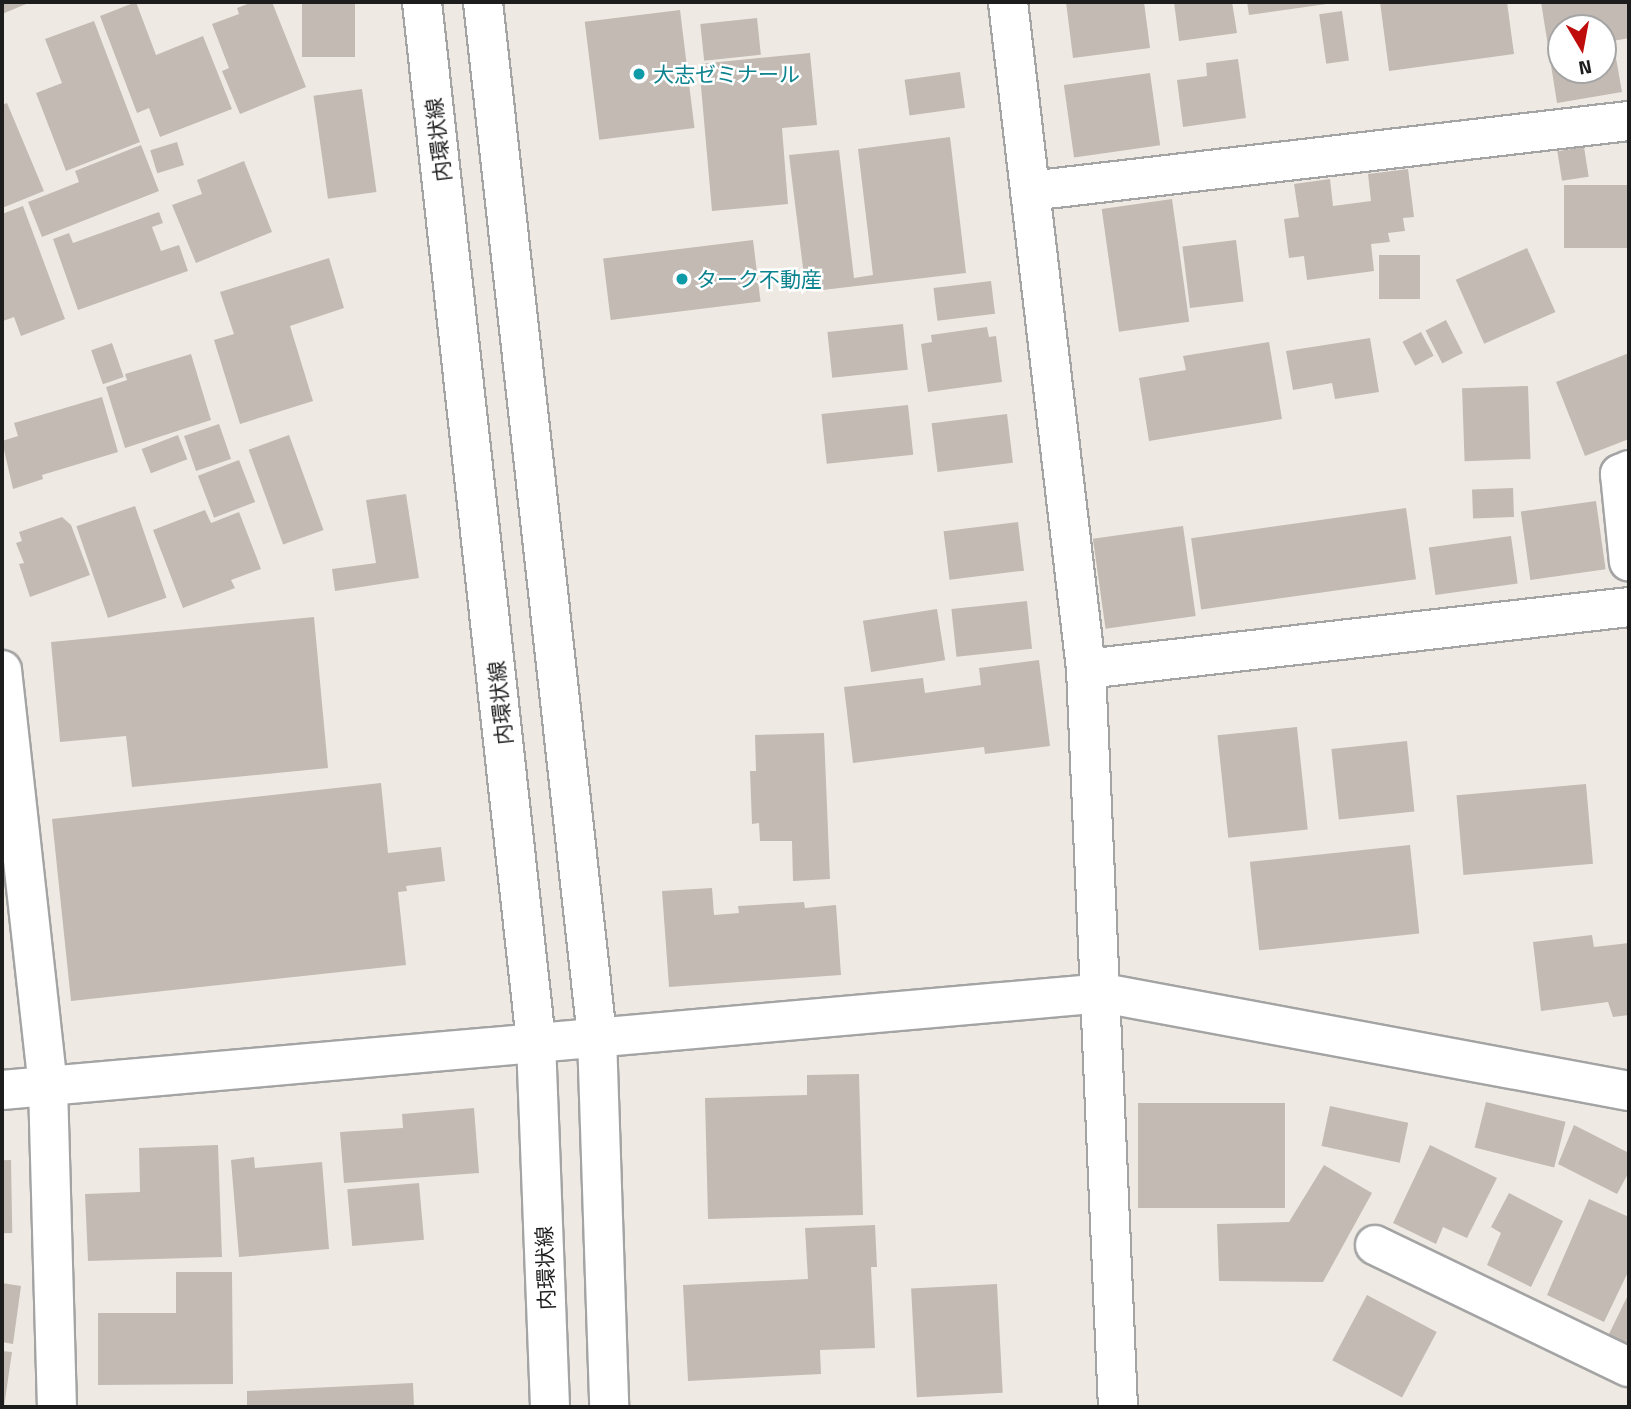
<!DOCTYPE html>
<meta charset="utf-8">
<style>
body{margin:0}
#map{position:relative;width:1631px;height:1409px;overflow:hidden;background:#eeeae3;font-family:"Titillium Web","Noto Sans JP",sans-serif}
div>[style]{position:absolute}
.building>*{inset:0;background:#c2bab3;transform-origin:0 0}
.roads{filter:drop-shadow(2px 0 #a4a4a4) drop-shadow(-2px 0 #a4a4a4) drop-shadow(0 2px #a4a4a4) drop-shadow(0 -2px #a4a4a4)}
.minor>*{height:38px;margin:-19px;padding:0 19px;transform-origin:19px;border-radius:19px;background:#fff}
.dots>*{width:19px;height:19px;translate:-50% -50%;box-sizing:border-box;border:4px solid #fff;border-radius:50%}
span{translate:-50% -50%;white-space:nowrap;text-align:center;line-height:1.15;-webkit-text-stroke:5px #fff;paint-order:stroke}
.culture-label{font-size:21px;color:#0d838f}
.left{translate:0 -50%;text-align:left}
.street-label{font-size:21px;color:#1d1d1d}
.frame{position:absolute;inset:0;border:4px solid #1d1d1d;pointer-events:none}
.north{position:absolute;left:1547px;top:14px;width:70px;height:70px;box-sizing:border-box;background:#fff;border:2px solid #a5a5a5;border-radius:50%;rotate:170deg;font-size:19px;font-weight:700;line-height:28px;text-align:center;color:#1d1d1d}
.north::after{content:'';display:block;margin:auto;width:24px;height:32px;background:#bf0d0b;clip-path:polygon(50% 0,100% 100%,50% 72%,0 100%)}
</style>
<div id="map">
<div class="building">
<div style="clip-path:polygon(2px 2px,31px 2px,2px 14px)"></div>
<div style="clip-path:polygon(136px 2px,156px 55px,203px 36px,232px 109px,160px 137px,149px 108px,137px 113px,100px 16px)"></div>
<div style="clip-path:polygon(253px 2px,272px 2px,306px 87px,240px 114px,222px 71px,229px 68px,212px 24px,239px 14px,237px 8px)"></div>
<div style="left:302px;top:2px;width:53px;height:55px"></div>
<div style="clip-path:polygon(1066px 2px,1144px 2px,1150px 48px,1073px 58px)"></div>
<div style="clip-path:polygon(1174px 2px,1232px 2px,1237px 33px,1179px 41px)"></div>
<div style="clip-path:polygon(1247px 2px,1333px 2px,1334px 3px,1249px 15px)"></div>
<div style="clip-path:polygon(1380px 2px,1507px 2px,1514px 54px,1389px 71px)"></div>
<div style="clip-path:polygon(evenodd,1541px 2px,1629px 2px,1629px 38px,1613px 41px,1622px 92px,1557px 103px,1541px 2px,1561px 28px,1603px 28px,1603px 70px,1561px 70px,1561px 28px)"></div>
<div style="left:680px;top:10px;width:119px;height:96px;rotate:83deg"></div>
<div style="left:1342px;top:11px;width:50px;height:23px;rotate:82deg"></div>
<div style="left:757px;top:18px;width:37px;height:57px;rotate:84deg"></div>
<div style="clip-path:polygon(94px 21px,140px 142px,66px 171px,36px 93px,62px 83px,45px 39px)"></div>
<div style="clip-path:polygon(810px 53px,817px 125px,782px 128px,788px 204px,712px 211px,699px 64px)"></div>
<div style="clip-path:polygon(1238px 59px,1246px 118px,1183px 127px,1177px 80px,1207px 76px,1206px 63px)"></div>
<div style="left:960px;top:72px;width:36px;height:56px;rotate:82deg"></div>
<div style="left:1150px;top:73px;width:73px;height:87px;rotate:82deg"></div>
<div style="left:362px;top:89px;width:104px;height:49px;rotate:82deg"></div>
<div style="clip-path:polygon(7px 103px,44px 191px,2px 208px,2px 105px)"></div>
<div style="clip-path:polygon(950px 137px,966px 273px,806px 292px,789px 155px,839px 150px,854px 278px,873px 275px,858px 149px)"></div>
<div style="left:177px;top:142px;width:24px;height:28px;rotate:73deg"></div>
<div style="clip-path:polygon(141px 145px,159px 191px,42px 237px,28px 202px,79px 182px,75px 171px)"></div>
<div style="left:1584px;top:147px;width:30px;height:27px;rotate:81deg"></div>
<div style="clip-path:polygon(244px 161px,272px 232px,196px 263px,172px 205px,202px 194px,197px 180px)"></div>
<div style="clip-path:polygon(1408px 169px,1414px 217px,1403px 218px,1405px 231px,1388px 233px,1390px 242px,1371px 244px,1374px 271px,1307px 280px,1304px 256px,1289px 258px,1284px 219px,1299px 217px,1294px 184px,1330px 179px,1333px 206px,1371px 201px,1368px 174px)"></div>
<div style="left:1629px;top:185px;width:63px;height:65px;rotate:90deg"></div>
<div style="left:1172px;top:199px;width:124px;height:71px;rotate:82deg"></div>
<div style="clip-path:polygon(23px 206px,65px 319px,21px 336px,14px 317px,3px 321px,2px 316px,2px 214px)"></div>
<div style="clip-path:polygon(159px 212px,163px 223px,152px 227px,161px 251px,179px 245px,188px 271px,78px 310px,53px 239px,69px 233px,73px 243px)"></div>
<div style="left:753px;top:240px;width:62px;height:151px;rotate:83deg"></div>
<div style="left:1236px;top:240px;width:62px;height:54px;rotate:83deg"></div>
<div style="left:1527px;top:248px;width:70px;height:78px;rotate:66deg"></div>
<div style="left:1379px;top:255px;width:41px;height:44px"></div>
<div style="clip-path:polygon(329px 258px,344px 308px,290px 326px,313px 401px,240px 424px,214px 340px,234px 334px,220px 292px)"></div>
<div style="left:991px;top:281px;width:33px;height:58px;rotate:83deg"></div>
<div style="left:1446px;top:320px;width:37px;height:23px;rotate:63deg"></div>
<div style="left:903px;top:324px;width:46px;height:76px;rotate:84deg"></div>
<div style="clip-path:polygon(987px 327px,989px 337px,996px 336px,1002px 382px,928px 392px,921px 344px,932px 342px,931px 335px)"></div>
<div style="left:1421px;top:332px;width:27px;height:21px;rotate:62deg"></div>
<div style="clip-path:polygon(1370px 338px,1379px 392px,1335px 399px,1332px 383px,1293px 390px,1286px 351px)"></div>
<div style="clip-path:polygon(1269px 342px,1282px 419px,1149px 441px,1139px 378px,1186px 370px,1183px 356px)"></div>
<div style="left:112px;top:343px;width:36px;height:22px;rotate:71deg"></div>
<div style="clip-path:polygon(1629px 353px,1629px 439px,1585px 456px,1556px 382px)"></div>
<div style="clip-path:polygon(191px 354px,211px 420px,125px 448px,106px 387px,127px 380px,125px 374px)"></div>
<div style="left:1528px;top:386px;width:73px;height:66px;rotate:88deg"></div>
<div style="clip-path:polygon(102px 397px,118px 452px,42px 475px,43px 479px,13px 489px,2px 441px,18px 436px,14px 423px)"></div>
<div style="left:908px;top:405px;width:50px;height:87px;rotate:84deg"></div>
<div style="left:1007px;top:414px;width:49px;height:76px;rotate:83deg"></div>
<div style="left:219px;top:424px;width:37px;height:37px;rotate:71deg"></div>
<div style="left:178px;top:435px;width:26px;height:39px;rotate:69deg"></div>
<div style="left:289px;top:435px;width:101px;height:43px;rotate:70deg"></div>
<div style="left:239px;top:460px;width:45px;height:44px;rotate:69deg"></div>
<div style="left:1513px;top:488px;width:29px;height:41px;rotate:88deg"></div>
<div style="clip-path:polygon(406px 494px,419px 578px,335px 591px,332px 569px,376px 563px,366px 500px)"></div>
<div style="left:1596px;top:501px;width:69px;height:76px;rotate:82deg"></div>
<div style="left:135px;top:506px;width:97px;height:62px;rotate:71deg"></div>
<div style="left:1406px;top:508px;width:72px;height:217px;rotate:82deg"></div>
<div style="clip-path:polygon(205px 510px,211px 523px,239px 512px,261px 569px,231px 580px,235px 588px,183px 608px,153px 530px)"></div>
<div style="clip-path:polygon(62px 517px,71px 525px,90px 575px,30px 597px,19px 564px,24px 563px,16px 543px,22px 541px,19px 532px)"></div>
<div style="left:1018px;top:522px;width:49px;height:75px;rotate:83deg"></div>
<div style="left:1183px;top:526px;width:91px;height:91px;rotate:82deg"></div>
<div style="left:1511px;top:536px;width:48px;height:83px;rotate:82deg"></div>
<div style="left:1027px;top:601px;width:48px;height:76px;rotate:84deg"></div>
<div style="left:937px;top:609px;width:52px;height:75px;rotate:81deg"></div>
<div style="clip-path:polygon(314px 617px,328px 768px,132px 787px,126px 736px,60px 742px,51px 642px)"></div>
<div style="clip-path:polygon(1039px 660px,1050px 746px,985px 754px,984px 747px,853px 763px,844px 687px,923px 678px,925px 693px,981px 685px,979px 668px)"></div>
<div style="left:1297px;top:727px;width:103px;height:80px;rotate:84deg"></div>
<div style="clip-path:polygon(824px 733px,830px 879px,793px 881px,792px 841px,760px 841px,759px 823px,752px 824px,750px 771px,756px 771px,755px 735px)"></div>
<div style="left:1407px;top:741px;width:71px;height:76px;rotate:84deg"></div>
<div style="clip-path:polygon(381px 783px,388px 853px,441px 847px,445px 881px,406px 886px,407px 891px,398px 892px,406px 965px,71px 1001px,52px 819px)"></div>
<div style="left:1586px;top:784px;width:80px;height:130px;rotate:85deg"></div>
<div style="left:1410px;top:845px;width:89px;height:161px;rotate:84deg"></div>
<div style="clip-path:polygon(712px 888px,714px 915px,739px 913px,738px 906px,804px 902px,805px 908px,836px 905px,841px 975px,669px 987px,662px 891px)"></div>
<div style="clip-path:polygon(1592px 935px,1594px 947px,1629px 943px,1629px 1015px,1613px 1017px,1608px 1002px,1541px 1011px,1533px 942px)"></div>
<div style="clip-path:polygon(859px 1074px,863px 1215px,708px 1219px,705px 1098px,807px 1095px,807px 1075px)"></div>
<div style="left:1486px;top:1102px;width:82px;height:47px;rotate:14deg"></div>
<div style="left:1285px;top:1103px;width:105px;height:147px;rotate:90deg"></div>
<div style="left:1330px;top:1106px;width:80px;height:41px;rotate:12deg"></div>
<div style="clip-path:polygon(474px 1108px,479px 1173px,344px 1183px,340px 1132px,403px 1128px,402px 1114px)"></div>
<div style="clip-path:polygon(1574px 1125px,1629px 1153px,1629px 1172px,1617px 1194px,1558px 1164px)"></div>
<div style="clip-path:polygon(218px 1145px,222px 1257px,88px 1261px,85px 1194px,140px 1192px,139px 1148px)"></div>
<div style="clip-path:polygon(1430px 1145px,1497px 1178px,1467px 1238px,1443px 1227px,1436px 1244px,1393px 1223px)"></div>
<div style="clip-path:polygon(254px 1157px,255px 1168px,322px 1162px,329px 1249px,239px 1257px,231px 1160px)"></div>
<div style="left:11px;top:1160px;width:73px;height:9px;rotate:89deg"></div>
<div style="clip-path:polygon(1324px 1165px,1372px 1193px,1323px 1282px,1219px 1281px,1217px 1224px,1289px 1222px)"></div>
<div style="left:419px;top:1183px;width:57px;height:72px;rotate:85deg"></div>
<div style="clip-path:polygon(1509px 1193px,1563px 1221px,1531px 1287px,1487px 1265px,1501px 1233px,1491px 1227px)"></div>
<div style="clip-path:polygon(1589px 1199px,1629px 1217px,1629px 1270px,1604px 1322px,1547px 1295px)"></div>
<div style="clip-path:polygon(875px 1225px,877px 1267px,871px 1267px,875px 1348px,820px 1350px,821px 1374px,688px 1381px,683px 1285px,808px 1279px,805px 1228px)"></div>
<div style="clip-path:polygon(176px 1272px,232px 1272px,233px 1384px,98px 1385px,98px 1313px,176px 1313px)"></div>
<div style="clip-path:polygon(2px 1283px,21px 1286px,13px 1344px,2px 1342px)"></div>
<div style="left:997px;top:1284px;width:109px;height:86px;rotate:87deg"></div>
<div style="clip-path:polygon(1629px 1293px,1629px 1347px,1608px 1336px)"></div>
<div style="left:1367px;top:1295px;width:79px;height:74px;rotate:28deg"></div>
<div style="clip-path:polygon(2px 1351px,12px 1352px,4px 1407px,2px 1407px)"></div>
<div style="clip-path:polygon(413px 1383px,414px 1407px,247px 1407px,247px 1391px)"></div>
</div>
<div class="roads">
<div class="minor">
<div style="left:422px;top:2px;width:1046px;rotate:83.74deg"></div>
<div style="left:536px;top:1042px;width:365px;rotate:87.8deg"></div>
<div style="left:483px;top:2px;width:1041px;rotate:83.71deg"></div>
<div style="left:597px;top:1037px;width:370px;rotate:88.1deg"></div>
<div style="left:1008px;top:2px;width:672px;rotate:83.33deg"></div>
<div style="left:1086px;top:669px;width:739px;rotate:87.52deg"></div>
<div style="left:1030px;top:191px;width:603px;rotate:-6.67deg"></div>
<div style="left:1629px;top:470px;width:10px;rotate:156deg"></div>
<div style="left:1620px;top:474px;width:88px;rotate:84.2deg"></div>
<div style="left:1086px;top:669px;width:547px;rotate:-6.51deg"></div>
<div style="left:2px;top:670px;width:419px;rotate:83.7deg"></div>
<div style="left:48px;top:1086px;width:321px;rotate:88.4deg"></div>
<div style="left:2px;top:1090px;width:1105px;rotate:-5.03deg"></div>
<div style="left:1103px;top:993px;width:535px;rotate:10.55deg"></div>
<div style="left:1375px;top:1245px;width:282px;rotate:25.7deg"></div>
</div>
</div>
<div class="dots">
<div style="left:639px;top:74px;background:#0f9aa8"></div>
<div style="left:682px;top:279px;background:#0f9aa8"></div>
</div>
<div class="culture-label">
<span class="left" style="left:653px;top:74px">大志ゼミナール</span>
<span class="left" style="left:696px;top:279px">ターク不動産</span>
</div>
<div class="street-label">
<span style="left:438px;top:140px;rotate:-97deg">内環状線</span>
<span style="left:500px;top:703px;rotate:-96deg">内環状線</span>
<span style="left:545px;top:1268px;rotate:-92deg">内環状線</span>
</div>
<div class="frame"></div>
<div class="north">N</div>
</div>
